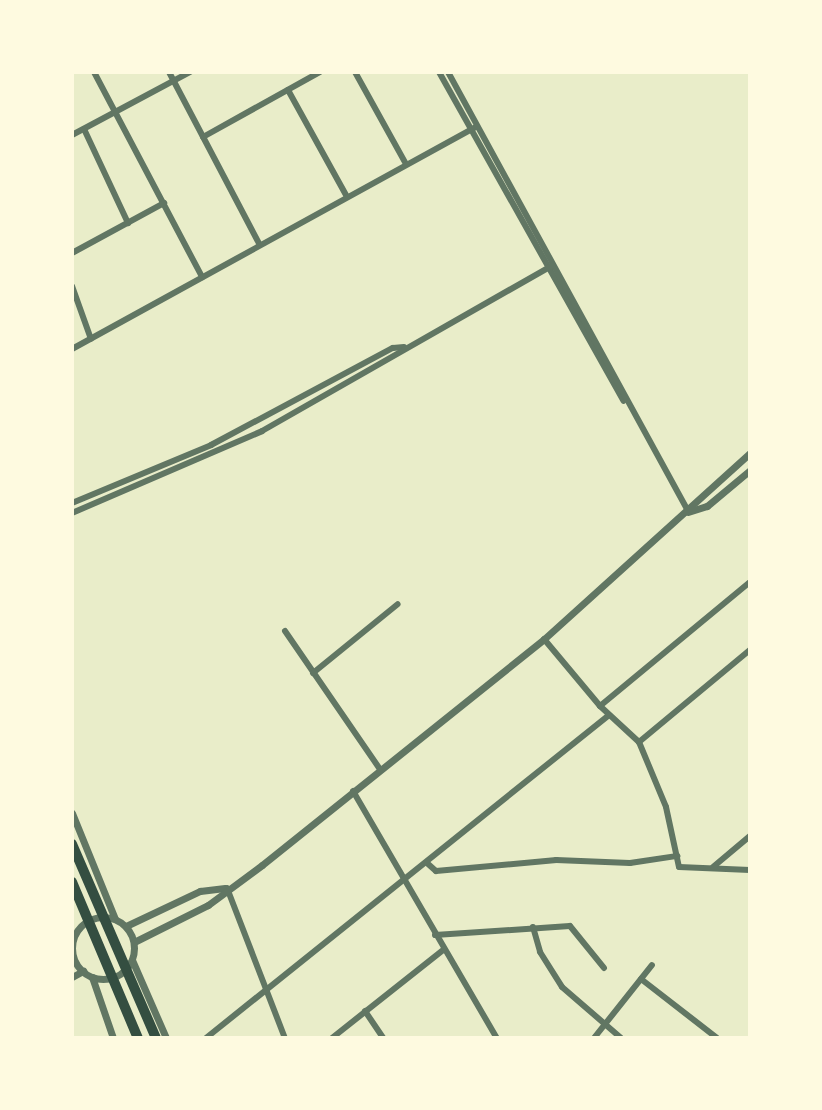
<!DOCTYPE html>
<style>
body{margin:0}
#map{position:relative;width:822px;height:1110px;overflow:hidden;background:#e9edc9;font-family:"PT Sans Narrow",sans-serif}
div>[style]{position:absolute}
.minor>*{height:6px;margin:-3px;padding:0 3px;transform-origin:3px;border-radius:3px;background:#617663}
.tertiary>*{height:7px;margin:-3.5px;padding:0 3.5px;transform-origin:3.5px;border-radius:3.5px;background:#617663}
.tertiary>.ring{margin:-3.5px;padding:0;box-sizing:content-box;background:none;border:7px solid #617663;border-radius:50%}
.trunk>*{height:10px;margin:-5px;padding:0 5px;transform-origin:5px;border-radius:5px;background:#344e41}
span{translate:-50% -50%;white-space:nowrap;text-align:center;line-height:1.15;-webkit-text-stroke:6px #fefae0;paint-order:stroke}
.frame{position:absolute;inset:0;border:74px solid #fefae0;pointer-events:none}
</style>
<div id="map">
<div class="minor">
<div style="left:94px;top:72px;width:232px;rotate:62.2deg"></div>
<div style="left:169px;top:72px;width:195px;rotate:62.3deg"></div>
<div style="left:355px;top:72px;width:105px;rotate:61deg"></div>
<div style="left:439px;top:72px;width:377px;rotate:60.7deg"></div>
<div style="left:448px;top:72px;width:500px;rotate:61.33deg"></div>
<div style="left:288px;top:90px;width:122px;rotate:61.1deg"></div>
<div style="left:84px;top:129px;width:104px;rotate:64.9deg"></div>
<div style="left:72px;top:135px;width:134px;rotate:-28.1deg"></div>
<div style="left:203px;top:137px;width:134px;rotate:-29.1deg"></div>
<div style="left:72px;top:253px;width:105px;rotate:-28.5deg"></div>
<div style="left:72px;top:286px;width:56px;rotate:70.3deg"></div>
<div style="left:72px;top:349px;width:462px;rotate:-28.8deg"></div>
<div style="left:72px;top:503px;width:151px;rotate:-22.6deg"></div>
<div style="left:211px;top:445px;width:206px;rotate:-28.1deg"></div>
<div style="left:393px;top:348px;width:11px;rotate:-5deg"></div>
<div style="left:72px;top:513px;width:207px;rotate:-23.3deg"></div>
<div style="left:262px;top:431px;width:335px;rotate:-29.7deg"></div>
<div style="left:285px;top:631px;width:168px;rotate:55.5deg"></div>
<div style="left:544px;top:639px;width:87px;rotate:50.1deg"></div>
<div style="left:600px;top:706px;width:53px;rotate:42.7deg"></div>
<div style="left:639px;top:742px;width:70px;rotate:67.4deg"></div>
<div style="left:666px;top:807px;width:61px;rotate:77.8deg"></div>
<div style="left:679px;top:867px;width:71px;rotate:2.4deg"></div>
<div style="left:313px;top:673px;width:109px;rotate:-39.1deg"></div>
<div style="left:600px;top:706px;width:195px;rotate:-39.6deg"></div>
<div style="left:639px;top:742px;width:144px;rotate:-39.7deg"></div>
<div style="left:353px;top:791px;width:286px;rotate:59.8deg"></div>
<div style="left:427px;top:863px;width:12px;rotate:42deg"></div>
<div style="left:436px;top:871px;width:121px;rotate:-5.2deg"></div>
<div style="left:556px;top:860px;width:74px;rotate:2.3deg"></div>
<div style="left:630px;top:863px;width:48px;rotate:-8.5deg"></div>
<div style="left:713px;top:867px;width:48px;rotate:-40deg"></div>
<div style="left:227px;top:888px;width:161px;rotate:68.9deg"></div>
<div style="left:533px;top:927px;width:26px;rotate:74deg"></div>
<div style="left:540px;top:952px;width:41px;rotate:57.8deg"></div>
<div style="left:562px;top:987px;width:78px;rotate:40.8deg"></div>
<div style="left:435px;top:935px;width:135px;rotate:-3.8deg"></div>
<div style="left:570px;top:926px;width:54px;rotate:51deg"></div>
<div style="left:641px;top:979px;width:96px;rotate:37.8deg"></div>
<div style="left:365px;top:1011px;width:32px;rotate:56deg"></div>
<div style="left:206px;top:1038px;width:516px;rotate:-38.71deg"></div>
<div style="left:332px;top:1038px;width:142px;rotate:-38.4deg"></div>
<div style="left:594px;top:1038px;width:93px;rotate:-51.5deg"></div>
</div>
<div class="tertiary">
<div style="left:688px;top:512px;width:20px;rotate:-18deg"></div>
<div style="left:707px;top:506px;width:56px;rotate:-39.9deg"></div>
<div style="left:72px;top:813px;width:114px;rotate:67.9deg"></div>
<div class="ring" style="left:72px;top:917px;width:55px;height:55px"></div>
<div style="left:126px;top:926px;width:82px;rotate:-25.3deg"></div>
<div style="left:200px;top:891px;width:25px;rotate:-7deg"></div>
<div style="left:134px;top:942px;width:83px;rotate:-26.6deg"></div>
<div style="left:208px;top:905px;width:67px;rotate:-36.5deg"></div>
<div style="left:262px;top:865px;width:361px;rotate:-38.7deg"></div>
<div style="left:544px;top:639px;width:278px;rotate:-42.1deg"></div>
<div style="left:132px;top:960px;width:85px;rotate:66.4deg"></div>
<div style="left:72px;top:977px;width:13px;rotate:-29deg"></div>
<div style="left:92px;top:977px;width:65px;rotate:71deg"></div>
</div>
<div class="trunk">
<div style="left:72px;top:844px;width:211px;rotate:66.6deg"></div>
<div style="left:72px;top:882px;width:169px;rotate:67.1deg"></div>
</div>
<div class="frame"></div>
</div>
